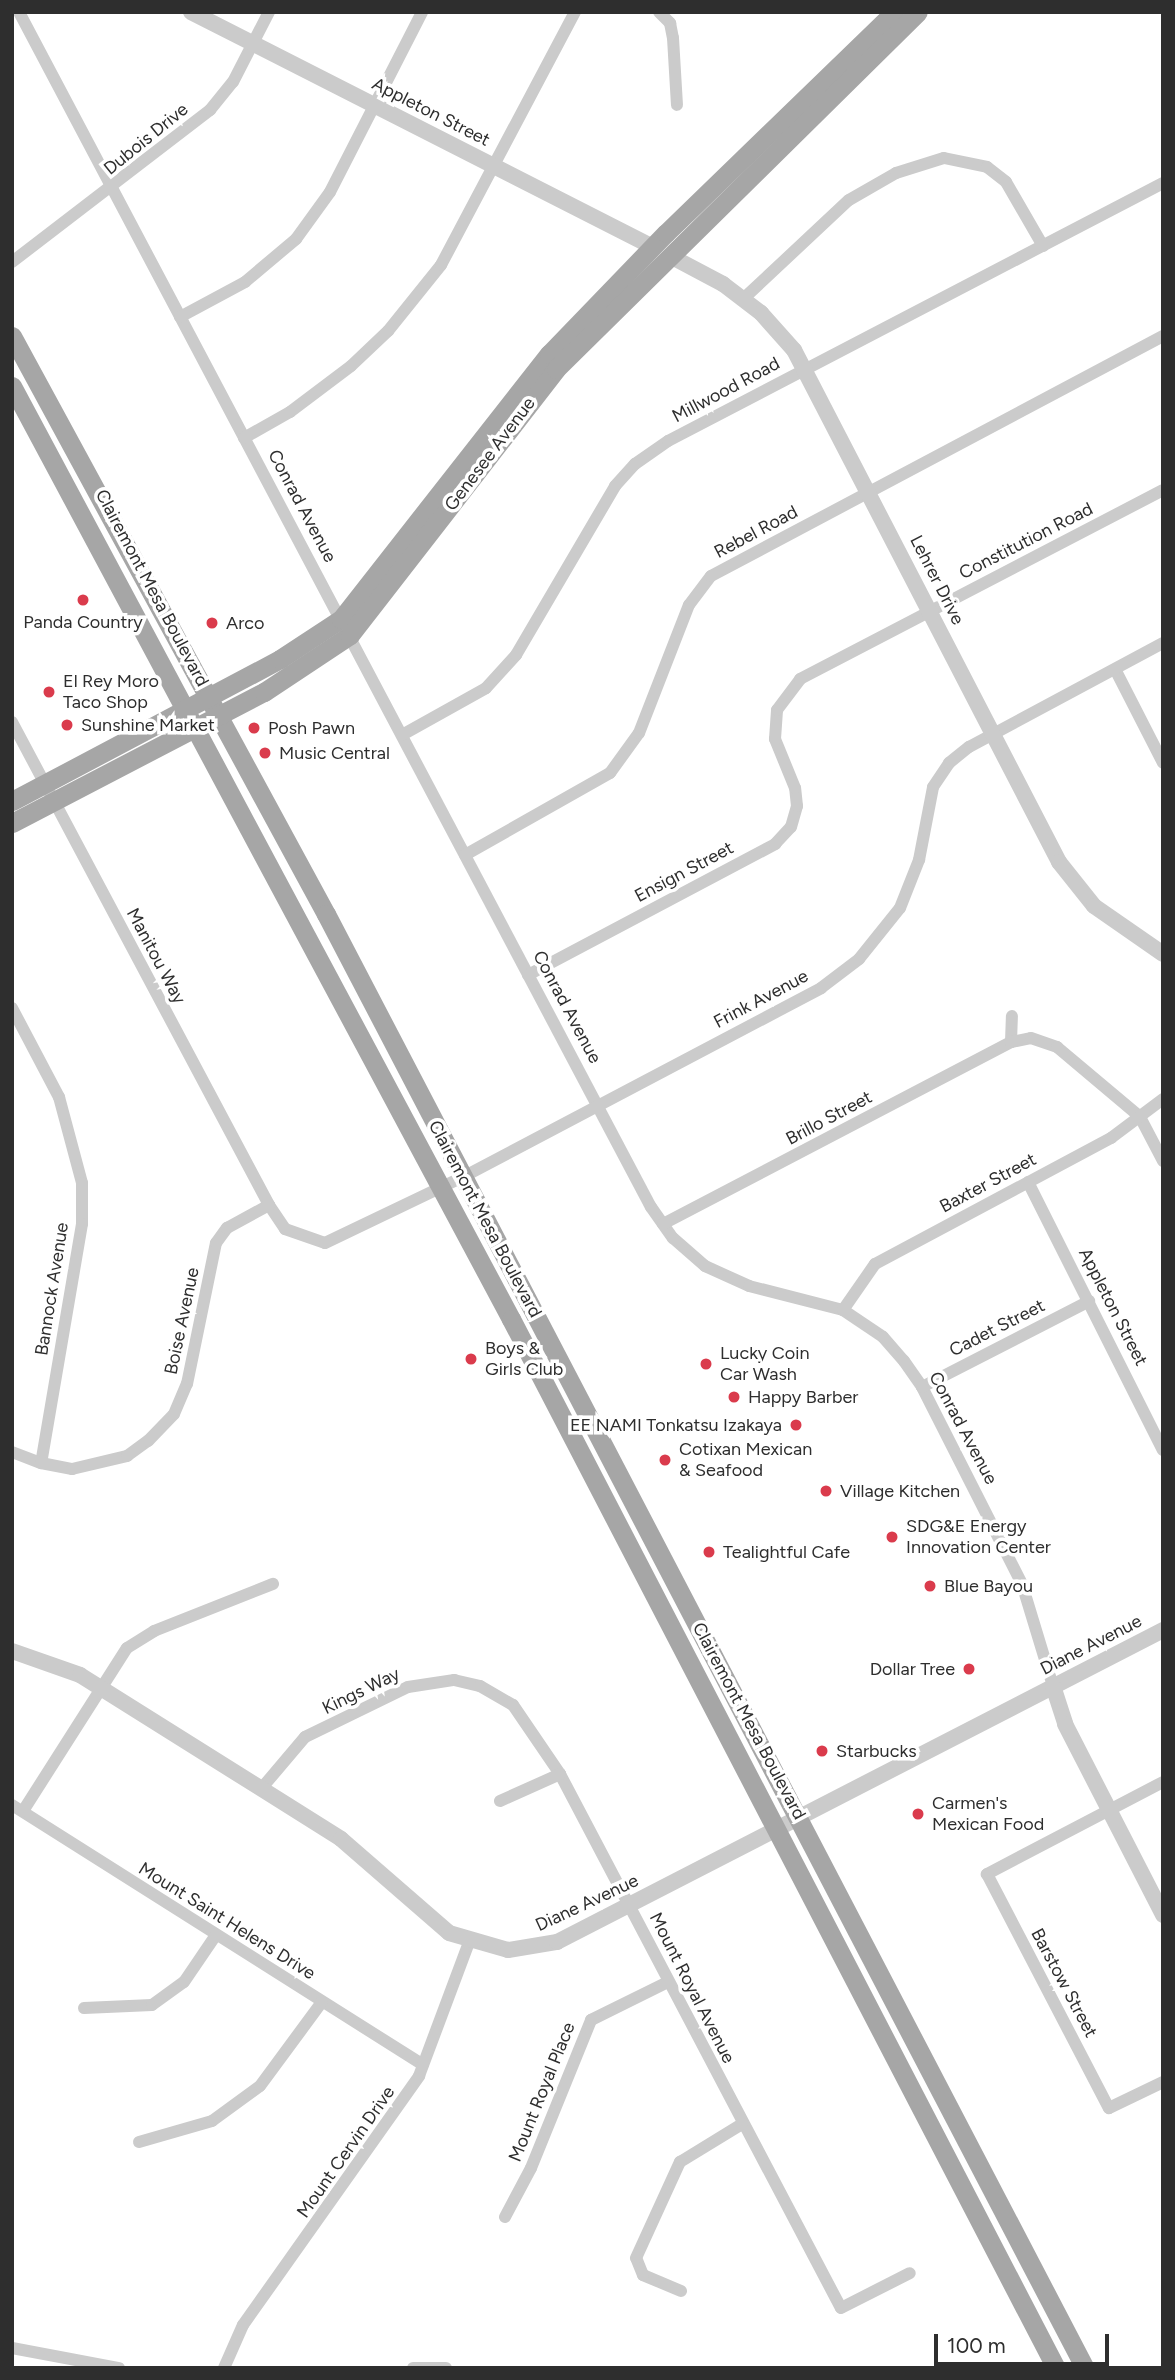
<!DOCTYPE html>
<style>
body{margin:0}
#map{position:relative;width:1175px;height:2380px;overflow:hidden;background:#fff;font-family:Figtree,sans-serif}
div>[style]{position:absolute}
.minor>*{height:12px;margin:-6px;padding:0 6px;transform-origin:6px;border-radius:6px;background:#cbcbcb}
.tertiary>*{height:16px;margin:-8px;padding:0 8px;transform-origin:8px;border-radius:8px;background:#cbcbcb}
.primary>*{height:19px;margin:-9.5px;padding:0 9.5px;transform-origin:9.5px;border-radius:9.5px;background:#a6a6a6}
.dots>*{width:19px;height:19px;translate:-50% -50%;box-sizing:border-box;border:4px solid #fff;border-radius:50%}
span{translate:-50% -50%;white-space:nowrap;text-align:center;line-height:1.15;-webkit-text-stroke:7px #fff;paint-order:stroke}
.street-label{font-size:18px;color:#2e2e2e}
.poi-label{font-size:18px;color:#2e2e2e}
.left{translate:0 -50%;text-align:left}
.right{translate:-100% -50%;text-align:right}
.frame{position:absolute;inset:0;border:14px solid #2e2e2e;pointer-events:none}
.scale{position:absolute;left:934px;top:2334px;width:175px;height:32px;box-sizing:border-box;border:4px solid #2e2e2e;border-top:0;padding-left:9px;font-size:21px;line-height:24px;white-space:nowrap;color:#2e2e2e;-webkit-text-stroke:5px #fff;paint-order:stroke}
</style>
<div id="map">
<div class="minor">
<div style="left:19px;top:12px;width:1352px;rotate:62.13deg"></div>
<div style="left:651px;top:1207px;width:38px;rotate:55deg"></div>
<div style="left:673px;top:1238px;width:43px;rotate:41.2deg"></div>
<div style="left:705px;top:1266px;width:48px;rotate:24.4deg"></div>
<div style="left:749px;top:1286px;width:97px;rotate:14.3deg"></div>
<div style="left:843px;top:1310px;width:48px;rotate:34deg"></div>
<div style="left:883px;top:1337px;width:32px;rotate:49deg"></div>
<div style="left:904px;top:1361px;width:32px;rotate:55deg"></div>
<div style="left:922px;top:1387px;width:221px;rotate:63.1deg"></div>
<div style="left:1022px;top:1584px;width:107px;rotate:73.1deg"></div>
<div style="left:659px;top:12px;width:16px;rotate:45deg"></div>
<div style="left:670px;top:23px;width:15px;rotate:79deg"></div>
<div style="left:673px;top:38px;width:67px;rotate:86.6deg"></div>
<div style="left:12px;top:262px;width:250px;rotate:-37.5deg"></div>
<div style="left:210px;top:110px;width:36px;rotate:-51deg"></div>
<div style="left:233px;top:82px;width:79px;rotate:-62.8deg"></div>
<div style="left:742px;top:300px;width:146px;rotate:-43.1deg"></div>
<div style="left:849px;top:200px;width:54px;rotate:-29.9deg"></div>
<div style="left:896px;top:173px;width:50px;rotate:-17.4deg"></div>
<div style="left:944px;top:158px;width:44px;rotate:11.8deg"></div>
<div style="left:987px;top:167px;width:24px;rotate:38deg"></div>
<div style="left:1006px;top:182px;width:74px;rotate:60deg"></div>
<div style="left:180px;top:317px;width:74px;rotate:-28.3deg"></div>
<div style="left:245px;top:282px;width:67px;rotate:-40.1deg"></div>
<div style="left:296px;top:239px;width:58px;rotate:-54.1deg"></div>
<div style="left:330px;top:192px;width:202px;rotate:-62.9deg"></div>
<div style="left:244px;top:438px;width:53px;rotate:-29.5deg"></div>
<div style="left:290px;top:412px;width:76px;rotate:-37deg"></div>
<div style="left:351px;top:366px;width:51px;rotate:-43.4deg"></div>
<div style="left:388px;top:331px;width:85px;rotate:-51.2deg"></div>
<div style="left:441px;top:265px;width:286px;rotate:-62.1deg"></div>
<div style="left:1116px;top:671px;width:103px;rotate:62.9deg"></div>
<div style="left:12px;top:722px;width:547px;rotate:61.98deg"></div>
<div style="left:269px;top:1205px;width:29px;rotate:56deg"></div>
<div style="left:285px;top:1229px;width:42px;rotate:19.3deg"></div>
<div style="left:325px;top:1243px;width:153px;rotate:-25.6deg"></div>
<div style="left:463px;top:1177px;width:405px;rotate:-27.8deg"></div>
<div style="left:821px;top:988px;width:48px;rotate:-37.3deg"></div>
<div style="left:859px;top:959px;width:65px;rotate:-51.2deg"></div>
<div style="left:900px;top:908px;width:52px;rotate:-68.4deg"></div>
<div style="left:919px;top:860px;width:74px;rotate:-79.1deg"></div>
<div style="left:933px;top:787px;width:29px;rotate:-56deg"></div>
<div style="left:949px;top:763px;width:26px;rotate:-39deg"></div>
<div style="left:969px;top:747px;width:220px;rotate:-28.2deg"></div>
<div style="left:402px;top:735px;width:96px;rotate:-29.2deg"></div>
<div style="left:486px;top:688px;width:45px;rotate:-47.7deg"></div>
<div style="left:516px;top:655px;width:196px;rotate:-59.6deg"></div>
<div style="left:615px;top:486px;width:30px;rotate:-48deg"></div>
<div style="left:635px;top:464px;width:40px;rotate:-34.9deg"></div>
<div style="left:668px;top:441px;width:558px;rotate:-27.53deg"></div>
<div style="left:465px;top:855px;width:167px;rotate:-29.5deg"></div>
<div style="left:610px;top:773px;width:49px;rotate:-54.1deg"></div>
<div style="left:639px;top:733px;width:137px;rotate:-68.7deg"></div>
<div style="left:689px;top:605px;width:36px;rotate:-53deg"></div>
<div style="left:711px;top:576px;width:512px;rotate:-27.97deg"></div>
<div style="left:528px;top:975px;width:280px;rotate:-27.9deg"></div>
<div style="left:775px;top:844px;width:23px;rotate:-47deg"></div>
<div style="left:791px;top:827px;width:22px;rotate:-74deg"></div>
<div style="left:797px;top:806px;width:18px;rotate:-96deg"></div>
<div style="left:795px;top:788px;width:53px;rotate:-112.2deg"></div>
<div style="left:775px;top:739px;width:29px;rotate:-86deg"></div>
<div style="left:777px;top:710px;width:39px;rotate:-53deg"></div>
<div style="left:800px;top:679px;width:409px;rotate:-27.5deg"></div>
<div style="left:12px;top:1008px;width:101px;rotate:62.2deg"></div>
<div style="left:59px;top:1097px;width:89px;rotate:75deg"></div>
<div style="left:82px;top:1183px;width:41px;rotate:90deg"></div>
<div style="left:82px;top:1224px;width:242px;rotate:99.7deg"></div>
<div style="left:1011px;top:1042px;width:26px;rotate:-88deg"></div>
<div style="left:1028px;top:1182px;width:300px;rotate:63.3deg"></div>
<div style="left:663px;top:1224px;width:393px;rotate:-27.6deg"></div>
<div style="left:1011px;top:1042px;width:20px;rotate:-11deg"></div>
<div style="left:1031px;top:1038px;width:28px;rotate:19deg"></div>
<div style="left:1057px;top:1047px;width:109px;rotate:40.1deg"></div>
<div style="left:1140px;top:1117px;width:50px;rotate:62.4deg"></div>
<div style="left:843px;top:1310px;width:56px;rotate:-55.2deg"></div>
<div style="left:875px;top:1264px;width:268px;rotate:-28.1deg"></div>
<div style="left:1111px;top:1138px;width:65px;rotate:-36.9deg"></div>
<div style="left:922px;top:1387px;width:188px;rotate:-27.2deg"></div>
<div style="left:12px;top:1452px;width:31px;rotate:21deg"></div>
<div style="left:41px;top:1463px;width:32px;rotate:11deg"></div>
<div style="left:72px;top:1469px;width:57px;rotate:-13.3deg"></div>
<div style="left:127px;top:1456px;width:26px;rotate:-36deg"></div>
<div style="left:148px;top:1441px;width:37px;rotate:-46deg"></div>
<div style="left:174px;top:1414px;width:33px;rotate:-67deg"></div>
<div style="left:187px;top:1384px;width:144px;rotate:-78.4deg"></div>
<div style="left:216px;top:1243px;width:19px;rotate:-54deg"></div>
<div style="left:227px;top:1228px;width:48px;rotate:-28.7deg"></div>
<div style="left:1163px;top:1782px;width:199px;rotate:152.4deg"></div>
<div style="left:987px;top:1874px;width:264px;rotate:62.5deg"></div>
<div style="left:1109px;top:2108px;width:60px;rotate:-25.7deg"></div>
<div style="left:261px;top:1789px;width:68px;rotate:-49.8deg"></div>
<div style="left:305px;top:1737px;width:114px;rotate:-25.9deg"></div>
<div style="left:408px;top:1687px;width:47px;rotate:-8.7deg"></div>
<div style="left:454px;top:1680px;width:27px;rotate:13deg"></div>
<div style="left:480px;top:1686px;width:38px;rotate:30deg"></div>
<div style="left:513px;top:1705px;width:83px;rotate:55.7deg"></div>
<div style="left:560px;top:1774px;width:603px;rotate:62.25deg"></div>
<div style="left:841px;top:2308px;width:77px;rotate:-26.9deg"></div>
<div style="left:500px;top:1801px;width:66px;rotate:-24.2deg"></div>
<div style="left:12px;top:1805px;width:486px;rotate:32.3deg"></div>
<div style="left:23px;top:1811px;width:193px;rotate:-57.5deg"></div>
<div style="left:127px;top:1648px;width:32px;rotate:-32deg"></div>
<div style="left:154px;top:1631px;width:128px;rotate:-21.6deg"></div>
<div style="left:84px;top:2008px;width:68px;rotate:-2.5deg"></div>
<div style="left:152px;top:2005px;width:39px;rotate:-36deg"></div>
<div style="left:184px;top:1982px;width:57px;rotate:-55.8deg"></div>
<div style="left:139px;top:2142px;width:76px;rotate:-16deg"></div>
<div style="left:212px;top:2121px;width:59px;rotate:-36.1deg"></div>
<div style="left:260px;top:2086px;width:104px;rotate:-53.6deg"></div>
<div style="left:505px;top:2217px;width:55px;rotate:-62deg"></div>
<div style="left:531px;top:2168px;width:160px;rotate:-67.9deg"></div>
<div style="left:591px;top:2020px;width:86px;rotate:-26.3deg"></div>
<div style="left:681px;top:2291px;width:41px;rotate:-157.2deg"></div>
<div style="left:643px;top:2275px;width:18px;rotate:-112deg"></div>
<div style="left:636px;top:2258px;width:106px;rotate:-65.4deg"></div>
<div style="left:680px;top:2162px;width:73px;rotate:-31.5deg"></div>
<div style="left:12px;top:2348px;width:109px;rotate:10.6deg"></div>
<div style="left:224px;top:2368px;width:47px;rotate:-66.2deg"></div>
<div style="left:243px;top:2325px;width:305px;rotate:-54.7deg"></div>
<div style="left:419px;top:2076px;width:143px;rotate:-69.5deg"></div>
<div style="left:413px;top:2368px;width:33px"></div>
</div>
<div class="tertiary">
<div style="left:191px;top:12px;width:518px;rotate:26.96deg"></div>
<div style="left:672px;top:257px;width:58px;rotate:27.9deg"></div>
<div style="left:723px;top:284px;width:48px;rotate:37.3deg"></div>
<div style="left:761px;top:313px;width:50px;rotate:48.3deg"></div>
<div style="left:794px;top:350px;width:577px;rotate:62.63deg"></div>
<div style="left:1059px;top:862px;width:56px;rotate:51.5deg"></div>
<div style="left:1094px;top:906px;width:84px;rotate:34.8deg"></div>
<div style="left:12px;top:1651px;width:72px;rotate:19.4deg"></div>
<div style="left:80px;top:1675px;width:308px;rotate:32.1deg"></div>
<div style="left:341px;top:1839px;width:143px;rotate:41deg"></div>
<div style="left:449px;top:1933px;width:61px;rotate:16.1deg"></div>
<div style="left:508px;top:1950px;width:50px;rotate:-9.3deg"></div>
<div style="left:557px;top:1942px;width:682px;rotate:-27.24deg"></div>
<div style="left:1053px;top:1686px;width:40px;rotate:72deg"></div>
<div style="left:1065px;top:1724px;width:215px;rotate:62.8deg"></div>
</div>
<div class="primary">
<div style="left:12px;top:336px;width:658px;rotate:61.49deg"></div>
<div style="left:326px;top:914px;width:1640px;rotate:62.44deg"></div>
<div style="left:12px;top:386px;width:1058px;rotate:61.86deg"></div>
<div style="left:511px;top:1319px;width:1182px;rotate:62.55deg"></div>
<div style="left:12px;top:801px;width:303px;rotate:-27.9deg"></div>
<div style="left:280px;top:659px;width:73px;rotate:-33.3deg"></div>
<div style="left:341px;top:619px;width:337px;rotate:-51.9deg"></div>
<div style="left:549px;top:354px;width:168px;rotate:-46deg"></div>
<div style="left:666px;top:233px;width:318px;rotate:-44.1deg"></div>
<div style="left:12px;top:823px;width:284px;rotate:-27.5deg"></div>
<div style="left:264px;top:692px;width:103px;rotate:-33.5deg"></div>
<div style="left:350px;top:635px;width:336px;rotate:-52.2deg"></div>
<div style="left:556px;top:369px;width:508px;rotate:-44.6deg"></div>
</div>
<div class="dots">
<div style="left:83px;top:600px;background:#da3b4c"></div>
<div style="left:212px;top:623px;background:#da3b4c"></div>
<div style="left:49px;top:692px;background:#da3b4c"></div>
<div style="left:67px;top:725px;background:#da3b4c"></div>
<div style="left:254px;top:728px;background:#da3b4c"></div>
<div style="left:265px;top:753px;background:#da3b4c"></div>
<div style="left:471px;top:1359px;background:#da3b4c"></div>
<div style="left:706px;top:1364px;background:#da3b4c"></div>
<div style="left:734px;top:1397px;background:#da3b4c"></div>
<div style="left:796px;top:1425px;background:#da3b4c"></div>
<div style="left:665px;top:1460px;background:#da3b4c"></div>
<div style="left:826px;top:1491px;background:#da3b4c"></div>
<div style="left:892px;top:1537px;background:#da3b4c"></div>
<div style="left:709px;top:1552px;background:#da3b4c"></div>
<div style="left:930px;top:1586px;background:#da3b4c"></div>
<div style="left:969px;top:1669px;background:#da3b4c"></div>
<div style="left:822px;top:1751px;background:#da3b4c"></div>
<div style="left:918px;top:1814px;background:#da3b4c"></div>
</div>
<div class="street-label">
<span style="left:431px;top:112px;rotate:27deg">Appleton Street</span>
<span style="left:146px;top:139px;rotate:-39deg">Dubois Drive</span>
<span style="left:726px;top:390px;rotate:-28deg">Millwood Road</span>
<span style="left:490px;top:454px;rotate:-53deg">Genesee Avenue</span>
<span style="left:302px;top:506px;rotate:62deg">Conrad Avenue</span>
<span style="left:756px;top:532px;rotate:-28deg">Rebel Road</span>
<span style="left:1026px;top:541px;rotate:-27deg">Constitution Road</span>
<span style="left:937px;top:580px;rotate:63deg">Lehrer Drive</span>
<span style="left:152px;top:588px;rotate:62deg">Clairemont Mesa Boulevard</span>
<span style="left:684px;top:872px;rotate:-28deg">Ensign Street</span>
<span style="left:156px;top:956px;rotate:62deg">Manitou Way</span>
<span style="left:761px;top:999px;rotate:-28deg">Frink Avenue</span>
<span style="left:567px;top:1007px;rotate:62deg">Conrad Avenue</span>
<span style="left:829px;top:1118px;rotate:-28deg">Brillo Street</span>
<span style="left:988px;top:1183px;rotate:-28deg">Baxter Street</span>
<span style="left:485px;top:1219px;rotate:62deg">Clairemont Mesa Boulevard</span>
<span style="left:52px;top:1289px;rotate:-81deg">Bannock Avenue</span>
<span style="left:1113px;top:1307px;rotate:63deg">Appleton Street</span>
<span style="left:182px;top:1321px;rotate:-78deg">Boise Avenue</span>
<span style="left:997px;top:1328px;rotate:-27deg">Cadet Street</span>
<span style="left:963px;top:1428px;rotate:62deg">Conrad Avenue</span>
<span style="left:1091px;top:1645px;rotate:-27deg">Diane Avenue</span>
<span style="left:361px;top:1691px;rotate:-26deg">Kings Way</span>
<span style="left:749px;top:1721px;rotate:62deg">Clairemont Mesa Boulevard</span>
<span style="left:587px;top:1903px;rotate:-25deg">Diane Avenue</span>
<span style="left:227px;top:1921px;rotate:32deg">Mount Saint Helens Drive</span>
<span style="left:1064px;top:1983px;rotate:62deg">Barstow Street</span>
<span style="left:692px;top:1988px;rotate:63deg">Mount Royal Avenue</span>
<span style="left:542px;top:2092px;rotate:-68deg">Mount Royal Place</span>
<span style="left:346px;top:2152px;rotate:-55deg">Mount Cervin Drive</span>
</div>
<div class="poi-label">
<span style="left:83px;top:622px">Panda Country</span>
<span class="left" style="left:226px;top:623px">Arco</span>
<span class="left" style="left:63px;top:692px">El Rey Moro<br>Taco Shop</span>
<span class="left" style="left:81px;top:725px">Sunshine Market</span>
<span class="left" style="left:268px;top:728px">Posh Pawn</span>
<span class="left" style="left:279px;top:753px">Music Central</span>
<span class="left" style="left:485px;top:1359px">Boys &amp;<br>Girls Club</span>
<span class="left" style="left:720px;top:1364px">Lucky Coin<br>Car Wash</span>
<span class="left" style="left:748px;top:1397px">Happy Barber</span>
<span class="right" style="left:782px;top:1425px">EE NAMI Tonkatsu Izakaya</span>
<span class="left" style="left:679px;top:1460px">Cotixan Mexican<br>&amp; Seafood</span>
<span class="left" style="left:840px;top:1491px">Village Kitchen</span>
<span class="left" style="left:906px;top:1537px">SDG&amp;E Energy<br>Innovation Center</span>
<span class="left" style="left:723px;top:1552px">Tealightful Cafe</span>
<span class="left" style="left:944px;top:1586px">Blue Bayou</span>
<span class="right" style="left:955px;top:1669px">Dollar Tree</span>
<span class="left" style="left:836px;top:1751px">Starbucks</span>
<span class="left" style="left:932px;top:1814px">Carmen's<br>Mexican Food</span>
</div>
<div class="frame"></div>
<div class="scale">100 m</div>
</div>
